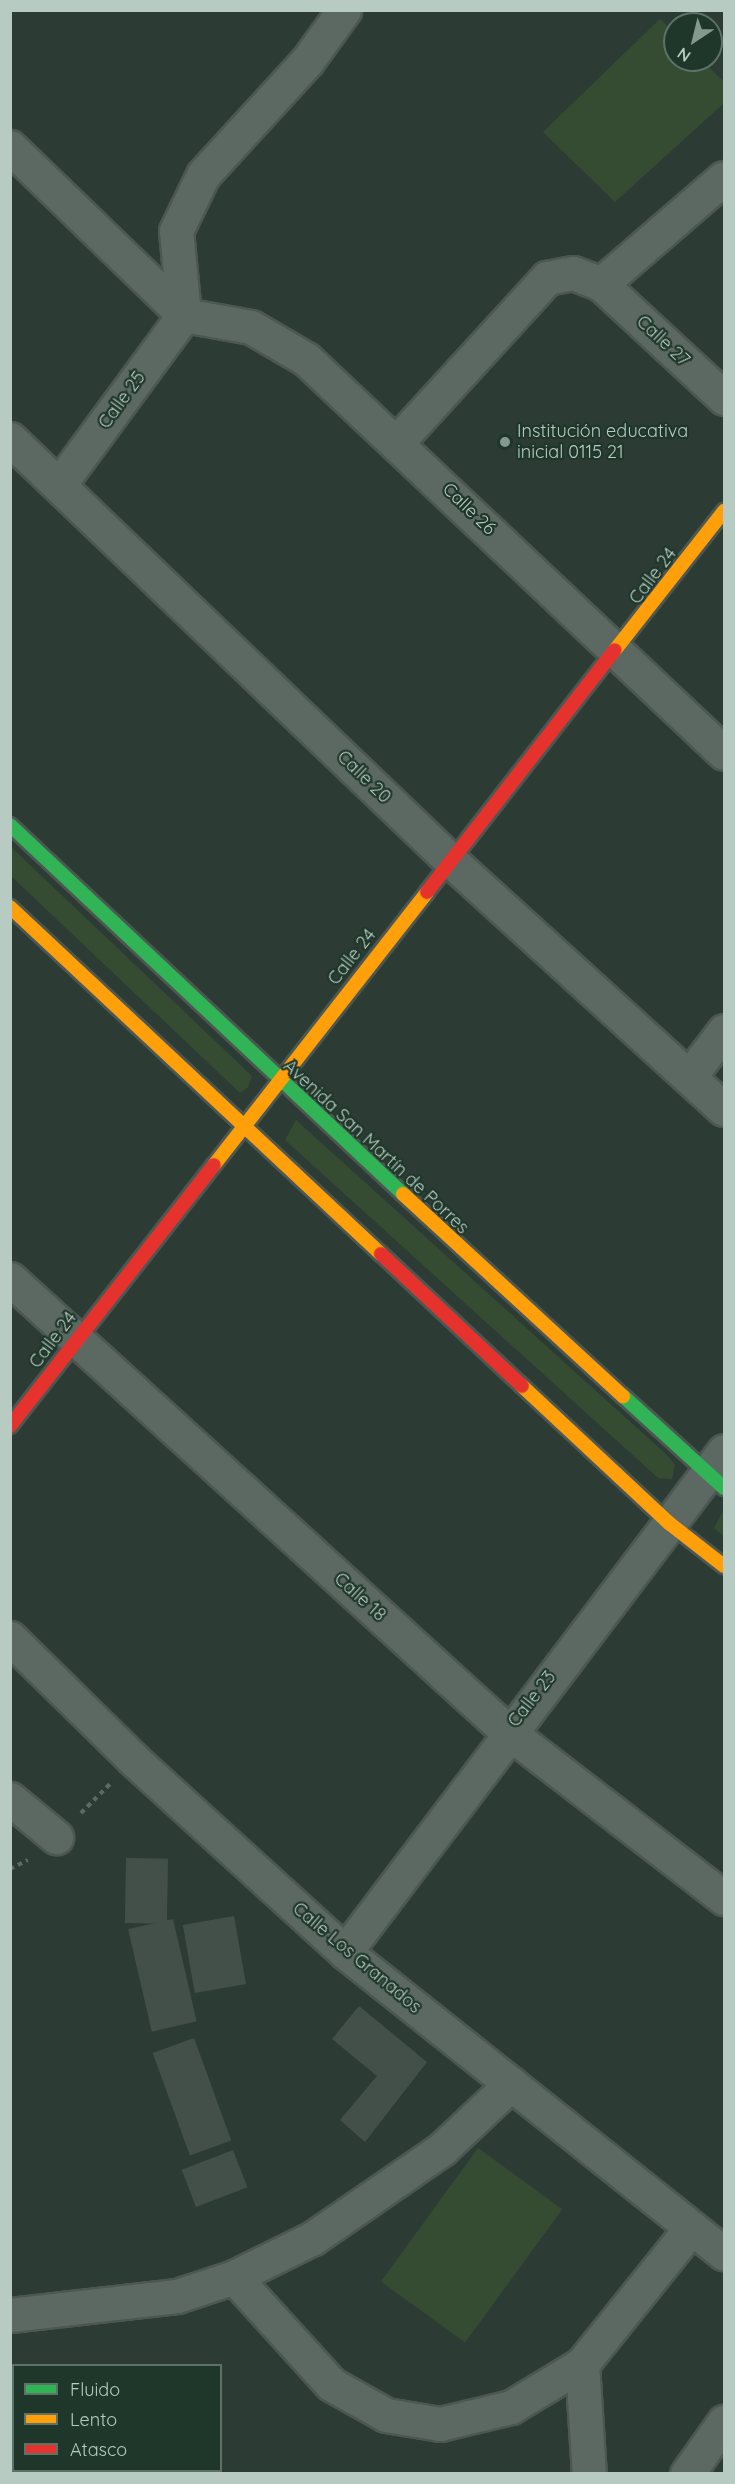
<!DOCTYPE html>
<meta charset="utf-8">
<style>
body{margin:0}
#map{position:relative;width:735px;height:2484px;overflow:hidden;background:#2c3c34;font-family:Quicksand,sans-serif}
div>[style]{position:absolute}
.green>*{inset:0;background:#364c32;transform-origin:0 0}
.building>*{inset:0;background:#425049;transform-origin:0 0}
.path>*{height:4px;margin-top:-2px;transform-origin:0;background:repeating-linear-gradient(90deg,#5d6962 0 4.5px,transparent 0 9px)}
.roads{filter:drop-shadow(2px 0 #4c5752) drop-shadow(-2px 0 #4c5752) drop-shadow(0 2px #4c5752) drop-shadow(0 -2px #4c5752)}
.street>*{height:33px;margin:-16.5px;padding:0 16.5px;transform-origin:16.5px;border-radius:16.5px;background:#5c6962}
.fast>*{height:14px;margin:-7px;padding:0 7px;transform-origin:7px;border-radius:7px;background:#30b455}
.slow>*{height:14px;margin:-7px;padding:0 7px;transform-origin:7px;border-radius:7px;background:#ff9f0a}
.jam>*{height:14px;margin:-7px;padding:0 7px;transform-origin:7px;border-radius:7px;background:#e5322d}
.dots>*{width:16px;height:16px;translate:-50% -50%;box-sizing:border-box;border:3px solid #1f362a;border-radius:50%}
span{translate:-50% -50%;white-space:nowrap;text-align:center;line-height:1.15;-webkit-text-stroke:4.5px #1f362a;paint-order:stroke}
.street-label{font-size:18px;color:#b7cbc2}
.poi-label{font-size:18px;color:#b7cbc2}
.left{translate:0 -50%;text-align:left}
.frame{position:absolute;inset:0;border:12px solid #b7cbc2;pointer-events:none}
.legend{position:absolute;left:12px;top:2364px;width:210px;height:108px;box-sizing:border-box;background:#1f362a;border:2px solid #5c7267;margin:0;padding:8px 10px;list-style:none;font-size:18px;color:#b7cbc2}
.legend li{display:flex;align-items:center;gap:12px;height:30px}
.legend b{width:30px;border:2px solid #5c7267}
.north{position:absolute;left:663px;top:12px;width:60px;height:60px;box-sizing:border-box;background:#1f362a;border:2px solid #5c7267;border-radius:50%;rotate:215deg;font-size:16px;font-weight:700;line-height:24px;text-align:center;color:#b7cbc2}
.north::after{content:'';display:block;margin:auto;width:21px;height:27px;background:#869990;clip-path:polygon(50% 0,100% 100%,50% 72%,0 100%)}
</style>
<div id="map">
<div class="green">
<div style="clip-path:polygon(660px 19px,675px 33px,675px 60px,702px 60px,724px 82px,724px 103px,615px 202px,543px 132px)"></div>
<div style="clip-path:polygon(10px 846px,252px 1076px,248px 1087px,240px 1093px,11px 876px)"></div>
<div style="clip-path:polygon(296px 1120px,668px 1456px,675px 1465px,672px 1479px,658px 1478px,285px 1140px)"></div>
<div style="clip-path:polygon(724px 1510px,724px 1536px,714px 1528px)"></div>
<div style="left:478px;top:2148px;width:104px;height:165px;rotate:36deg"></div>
</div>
<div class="building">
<div style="left:126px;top:1858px;width:42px;height:65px;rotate:1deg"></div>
<div style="left:234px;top:1916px;width:69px;height:52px;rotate:80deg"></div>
<div style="left:173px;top:1919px;width:105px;height:46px;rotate:77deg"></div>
<div style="clip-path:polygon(359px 2006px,427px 2062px,365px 2142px,340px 2120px,377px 2076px,332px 2039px)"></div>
<div style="left:194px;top:2038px;width:109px;height:44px;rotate:70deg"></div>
<div style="left:233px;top:2150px;width:40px;height:55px;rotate:69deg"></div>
</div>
<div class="path">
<div style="left:81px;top:1813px;width:41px;rotate:-45deg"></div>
<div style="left:10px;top:1869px;width:20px;rotate:-27deg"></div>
</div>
<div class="roads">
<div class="street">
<div style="left:10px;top:147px;width:242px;rotate:44deg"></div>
<div style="left:184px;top:315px;width:68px;rotate:10.2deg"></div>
<div style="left:251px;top:327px;width:64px;rotate:30.2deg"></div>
<div style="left:306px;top:359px;width:574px;rotate:43.31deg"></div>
<div style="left:601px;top:284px;width:162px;rotate:-40.8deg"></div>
<div style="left:184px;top:315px;width:84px;rotate:-95.4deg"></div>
<div style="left:176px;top:231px;width:62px;rotate:-64.3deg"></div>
<div style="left:203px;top:175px;width:156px;rotate:-47.6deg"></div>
<div style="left:308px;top:60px;width:62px;rotate:-54.2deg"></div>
<div style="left:10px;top:439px;width:609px;rotate:43.74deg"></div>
<div style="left:450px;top:860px;width:370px;rotate:42.3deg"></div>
<div style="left:398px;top:441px;width:221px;rotate:-47.6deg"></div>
<div style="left:547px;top:278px;width:26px;rotate:-11deg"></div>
<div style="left:573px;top:273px;width:30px;rotate:21deg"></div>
<div style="left:601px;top:284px;width:168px;rotate:42.8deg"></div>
<div style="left:59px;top:485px;width:211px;rotate:-53.7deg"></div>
<div style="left:689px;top:1077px;width:58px;rotate:-52.7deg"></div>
<div style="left:10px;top:1279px;width:672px;rotate:42.29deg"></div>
<div style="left:507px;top:1731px;width:274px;rotate:37.6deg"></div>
<div style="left:10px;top:1638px;width:174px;rotate:44.5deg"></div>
<div style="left:134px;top:1760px;width:285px;rotate:42.3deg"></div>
<div style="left:345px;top:1952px;width:484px;rotate:38.5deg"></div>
<div style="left:10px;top:1799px;width:60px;rotate:39.6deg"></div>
<div style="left:345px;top:1952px;width:628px;rotate:-52.89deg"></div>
<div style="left:234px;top:2277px;width:144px;rotate:47.8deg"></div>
<div style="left:331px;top:2384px;width:63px;rotate:29.4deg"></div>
<div style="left:386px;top:2415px;width:55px;rotate:9.5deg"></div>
<div style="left:440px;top:2424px;width:73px;rotate:-13.5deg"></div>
<div style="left:511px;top:2407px;width:83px;rotate:-31.2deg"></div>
<div style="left:582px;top:2364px;width:174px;rotate:-51.3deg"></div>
<div style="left:10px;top:2315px;width:168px;rotate:-6.5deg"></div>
<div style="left:177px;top:2296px;width:60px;rotate:-18.4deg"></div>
<div style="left:234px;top:2277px;width:88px;rotate:-26.3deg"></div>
<div style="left:313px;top:2238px;width:157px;rotate:-34.6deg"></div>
<div style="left:442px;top:2149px;width:95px;rotate:-43.3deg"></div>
<div style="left:582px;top:2364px;width:110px;rotate:86.4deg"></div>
<div style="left:687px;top:2474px;width:64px;rotate:-54.6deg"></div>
</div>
<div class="fast">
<div style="left:10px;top:825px;width:539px;rotate:43.2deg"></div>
<div style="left:623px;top:1396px;width:137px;rotate:42.3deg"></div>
</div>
<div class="slow">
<div style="left:615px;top:650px;width:177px;rotate:-51.9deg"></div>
<div style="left:10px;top:907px;width:508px;rotate:43.09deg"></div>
<div style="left:214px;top:1165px;width:346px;rotate:-52deg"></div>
<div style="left:403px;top:1194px;width:299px;rotate:42.6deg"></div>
<div style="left:522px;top:1386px;width:201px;rotate:43deg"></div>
<div style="left:669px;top:1523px;width:70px;rotate:38deg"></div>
</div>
<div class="jam">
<div style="left:427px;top:892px;width:306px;rotate:-52.2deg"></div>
<div style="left:381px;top:1254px;width:193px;rotate:43.1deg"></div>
<div style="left:10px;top:1426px;width:331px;rotate:-52deg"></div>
</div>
</div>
<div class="dots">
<div style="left:505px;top:442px;background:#869990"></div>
</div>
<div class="street-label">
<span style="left:663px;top:341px;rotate:43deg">Calle 27</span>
<span style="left:122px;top:400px;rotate:-54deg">Calle 25</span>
<span style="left:469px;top:509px;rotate:44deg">Calle 26</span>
<span style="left:653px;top:576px;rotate:-53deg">Calle 24</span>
<span style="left:364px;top:777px;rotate:44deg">Calle 20</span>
<span style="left:352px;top:957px;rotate:-52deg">Calle 24</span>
<span style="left:376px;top:1147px;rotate:43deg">Avenida San Martín de Porres</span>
<span style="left:53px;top:1340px;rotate:-53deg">Calle 24</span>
<span style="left:360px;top:1597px;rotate:42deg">Calle 18</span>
<span style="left:532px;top:1699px;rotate:-52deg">Calle 23</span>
<span style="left:357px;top:1958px;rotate:40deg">Calle Los Granados</span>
</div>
<div class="poi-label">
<span class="left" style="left:517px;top:442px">Institución educativa<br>inicial 0115 21</span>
</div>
<div class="frame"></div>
<ul class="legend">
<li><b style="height:8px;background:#30b455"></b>Fluido</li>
<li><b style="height:8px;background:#ff9f0a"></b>Lento</li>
<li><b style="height:8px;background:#e5322d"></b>Atasco</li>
</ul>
<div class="north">N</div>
</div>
